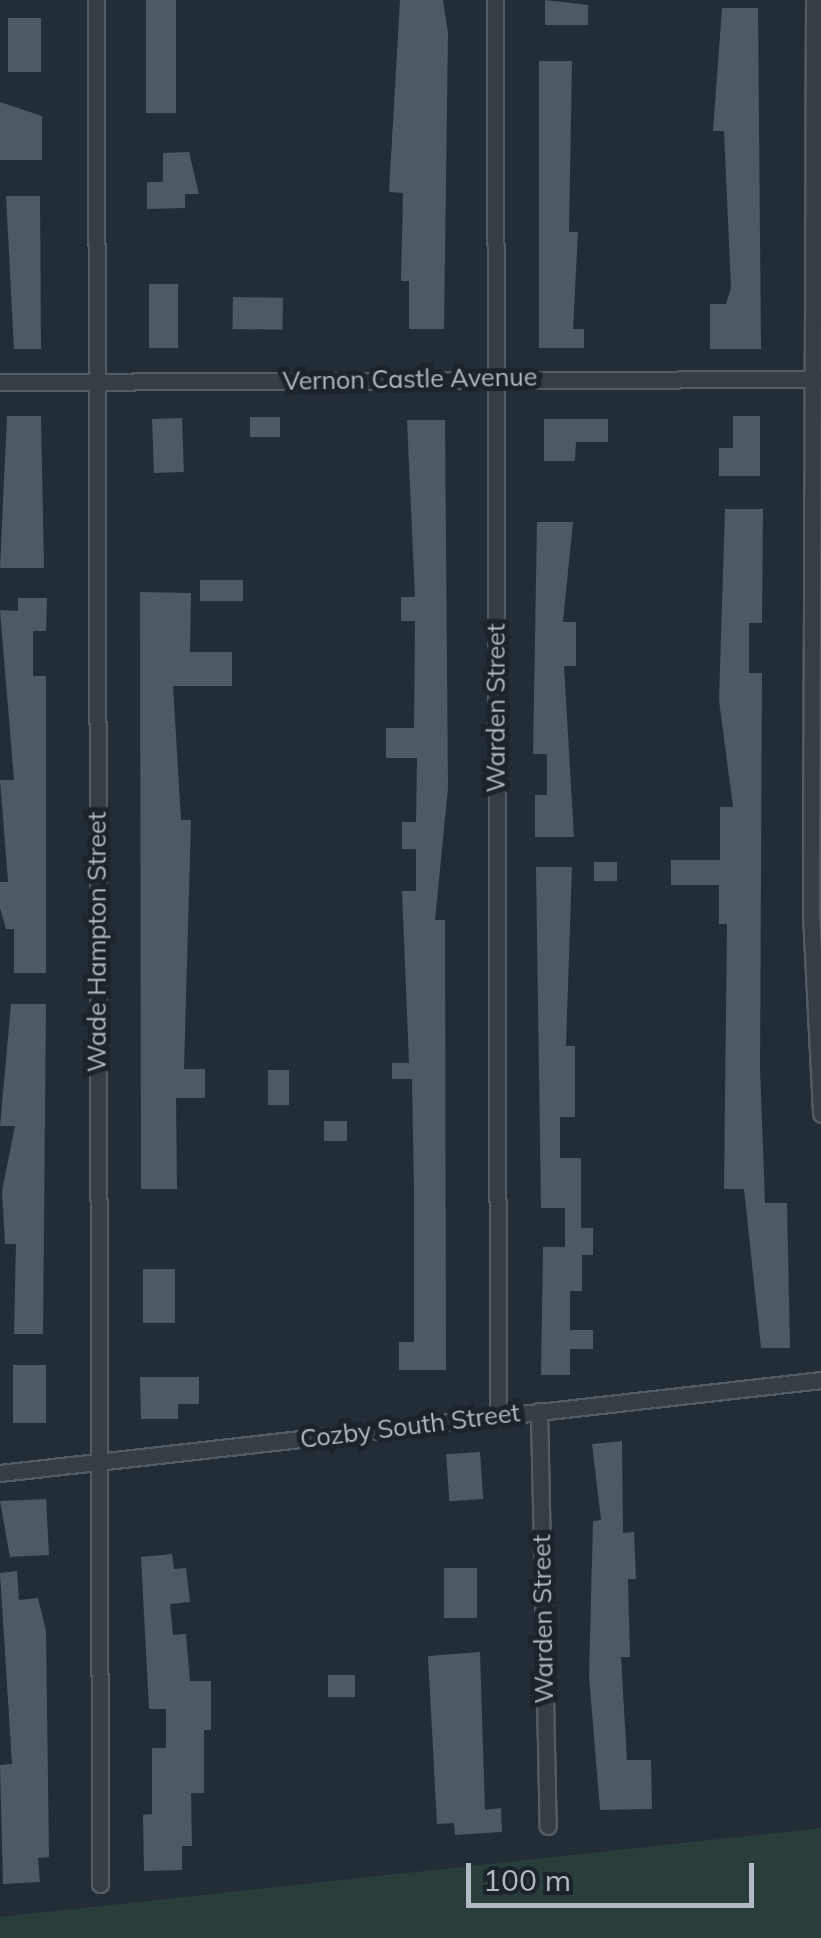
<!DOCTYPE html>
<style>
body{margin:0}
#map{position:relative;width:821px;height:1938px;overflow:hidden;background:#232d35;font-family:Mulish,sans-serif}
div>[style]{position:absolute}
.green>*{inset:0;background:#2b3d3b}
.building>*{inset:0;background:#4e5963;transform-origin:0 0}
.roads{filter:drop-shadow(2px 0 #545c63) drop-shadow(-2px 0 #545c63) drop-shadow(0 2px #545c63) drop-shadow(0 -2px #545c63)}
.street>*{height:15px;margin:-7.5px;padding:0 7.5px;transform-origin:7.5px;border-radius:7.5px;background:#363e45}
span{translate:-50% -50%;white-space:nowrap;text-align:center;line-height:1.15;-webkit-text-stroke:10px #1c232a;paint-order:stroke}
.street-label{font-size:25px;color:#b1b9c2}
.scale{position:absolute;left:466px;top:1863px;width:288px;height:45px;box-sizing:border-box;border:5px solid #b1b9c2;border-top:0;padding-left:12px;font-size:30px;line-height:35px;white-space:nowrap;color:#b1b9c2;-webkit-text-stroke:8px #1c232a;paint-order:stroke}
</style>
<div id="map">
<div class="green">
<div style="clip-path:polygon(821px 1828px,821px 1938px,0 1938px,0 1917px)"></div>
</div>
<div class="building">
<div style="left:146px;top:0;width:30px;height:113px"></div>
<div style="clip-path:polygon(400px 0,443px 0,448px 33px,444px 329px,409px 329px,409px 281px,401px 281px,403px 193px,389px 192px)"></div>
<div style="clip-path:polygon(545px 0,588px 5px,588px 25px,545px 25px)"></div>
<div style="clip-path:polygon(722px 8px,758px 8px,761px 349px,710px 349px,710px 304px,726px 304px,731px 288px,724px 131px,713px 131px)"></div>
<div style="left:8px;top:18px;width:33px;height:54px"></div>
<div style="clip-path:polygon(539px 61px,572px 61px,569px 232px,578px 232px,573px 329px,584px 329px,584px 348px,539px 348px)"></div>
<div style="clip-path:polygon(0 102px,42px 116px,42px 160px,0 160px)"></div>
<div style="clip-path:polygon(189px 152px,199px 194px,185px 194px,185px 208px,147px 209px,147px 182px,163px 182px,163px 153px)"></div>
<div style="clip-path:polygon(6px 196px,40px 196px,41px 349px,14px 349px)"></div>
<div style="left:149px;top:284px;width:29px;height:64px"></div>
<div style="left:233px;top:297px;width:50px;height:32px;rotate:1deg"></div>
<div style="clip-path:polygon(7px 416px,41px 416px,44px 568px,0 568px)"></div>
<div style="clip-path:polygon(733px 416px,760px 416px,760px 476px,719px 476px,719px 448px,733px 448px)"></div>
<div style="left:250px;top:417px;width:30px;height:20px"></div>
<div style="left:182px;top:418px;width:54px;height:30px;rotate:88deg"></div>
<div style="clip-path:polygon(544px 419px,608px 419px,608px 442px,576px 442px,575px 461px,544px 461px)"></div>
<div style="clip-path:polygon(407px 420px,445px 420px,448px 788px,435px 920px,445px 920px,446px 1370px,399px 1370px,399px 1342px,414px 1342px,414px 1191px,412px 1079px,392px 1079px,392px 1063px,409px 1063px,402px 891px,416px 891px,416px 849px,402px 849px,402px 822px,416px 822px,417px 758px,386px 758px,386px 728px,414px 728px,415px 621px,401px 621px,401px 597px,415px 597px)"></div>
<div style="clip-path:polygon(725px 509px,763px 509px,762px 623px,749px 623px,749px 673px,762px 673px,760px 1068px,765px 1203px,787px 1203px,790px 1348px,761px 1348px,744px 1189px,724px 1189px,727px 924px,719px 924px,719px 885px,671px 885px,671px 860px,720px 860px,720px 807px,733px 807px,719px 700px)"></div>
<div style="clip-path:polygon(537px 522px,573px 522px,563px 622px,576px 622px,576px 666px,564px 666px,574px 837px,535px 837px,535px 795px,547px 795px,547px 754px,533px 754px)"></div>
<div style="left:200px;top:580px;width:43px;height:21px"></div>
<div style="clip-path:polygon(140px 592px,191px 593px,190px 652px,232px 652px,232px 686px,173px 686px,181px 820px,191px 820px,184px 1069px,205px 1069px,205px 1098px,176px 1098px,177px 1189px,141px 1189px)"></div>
<div style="clip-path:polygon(18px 598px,47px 598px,46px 631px,33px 631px,33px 676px,46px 676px,46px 973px,14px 973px,14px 929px,6px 929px,0 908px,0 882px,8px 882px,0 780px,14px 780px,0 610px,18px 611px)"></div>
<div style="left:594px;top:862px;width:23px;height:19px"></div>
<div style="clip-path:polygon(536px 867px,572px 867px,566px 1046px,575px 1046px,575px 1117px,560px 1117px,560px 1158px,581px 1158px,581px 1228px,593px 1228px,593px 1255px,582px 1255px,582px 1291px,570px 1291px,570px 1330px,593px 1330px,593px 1349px,570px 1349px,570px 1375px,541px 1375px,543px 1247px,565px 1247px,565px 1208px,541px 1208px)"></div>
<div style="clip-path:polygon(11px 1004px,46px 1004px,43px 1334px,14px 1334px,16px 1244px,5px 1244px,2px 1191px,15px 1126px,0 1126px)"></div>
<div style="left:268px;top:1070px;width:21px;height:35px"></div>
<div style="left:324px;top:1121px;width:23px;height:20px"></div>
<div style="left:143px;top:1269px;width:32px;height:54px"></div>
<div style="left:13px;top:1365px;width:33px;height:58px"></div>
<div style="clip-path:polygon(140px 1377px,199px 1377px,199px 1404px,178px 1404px,178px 1419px,141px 1419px)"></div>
<div style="clip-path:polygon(622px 1441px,623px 1533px,634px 1532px,636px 1579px,628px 1579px,630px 1657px,621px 1657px,627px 1760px,651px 1760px,652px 1809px,600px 1810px,589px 1676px,593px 1521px,601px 1520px,592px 1444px)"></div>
<div style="left:480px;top:1452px;width:47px;height:34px;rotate:86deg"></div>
<div style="clip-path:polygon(46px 1499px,49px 1555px,10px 1557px,0 1501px)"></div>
<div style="clip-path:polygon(172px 1554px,174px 1569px,186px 1568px,190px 1602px,170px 1604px,173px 1635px,186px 1634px,190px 1681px,211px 1681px,211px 1730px,204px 1730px,204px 1793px,191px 1793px,192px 1846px,182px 1846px,182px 1870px,144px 1871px,143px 1815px,152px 1814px,152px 1748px,166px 1748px,166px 1709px,149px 1709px,141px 1557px)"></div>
<div style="left:444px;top:1568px;width:33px;height:50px"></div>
<div style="clip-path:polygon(17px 1571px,19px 1600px,38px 1598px,46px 1631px,49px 1857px,38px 1858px,40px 1882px,3px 1884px,0 1765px,12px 1764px,0 1573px)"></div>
<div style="clip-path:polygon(480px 1652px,485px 1810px,501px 1808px,502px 1832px,455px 1835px,454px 1823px,437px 1824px,428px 1656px)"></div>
<div style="left:328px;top:1675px;width:27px;height:22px"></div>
</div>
<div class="roads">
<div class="street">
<div style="left:96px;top:0;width:1884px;rotate:89.88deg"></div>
<div style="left:495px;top:0;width:1415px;rotate:89.88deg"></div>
<div style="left:814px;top:0;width:914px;rotate:90.19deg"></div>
<div style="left:811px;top:914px;width:200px;rotate:87.1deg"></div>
<div style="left:0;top:382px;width:821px;rotate:-0.21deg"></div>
<div style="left:539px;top:1411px;width:415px;rotate:88.8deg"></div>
<div style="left:0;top:1473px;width:826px;rotate:-6.46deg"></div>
</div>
</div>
<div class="street-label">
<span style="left:410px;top:379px;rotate:-1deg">Vernon Castle Avenue</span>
<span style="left:496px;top:708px;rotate:-90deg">Warden Street</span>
<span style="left:97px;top:942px;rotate:-90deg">Wade Hampton Street</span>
<span style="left:410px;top:1426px;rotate:-7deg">Cozby South Street</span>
<span style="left:543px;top:1619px;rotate:-91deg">Warden Street</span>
</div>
<div class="scale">100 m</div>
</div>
